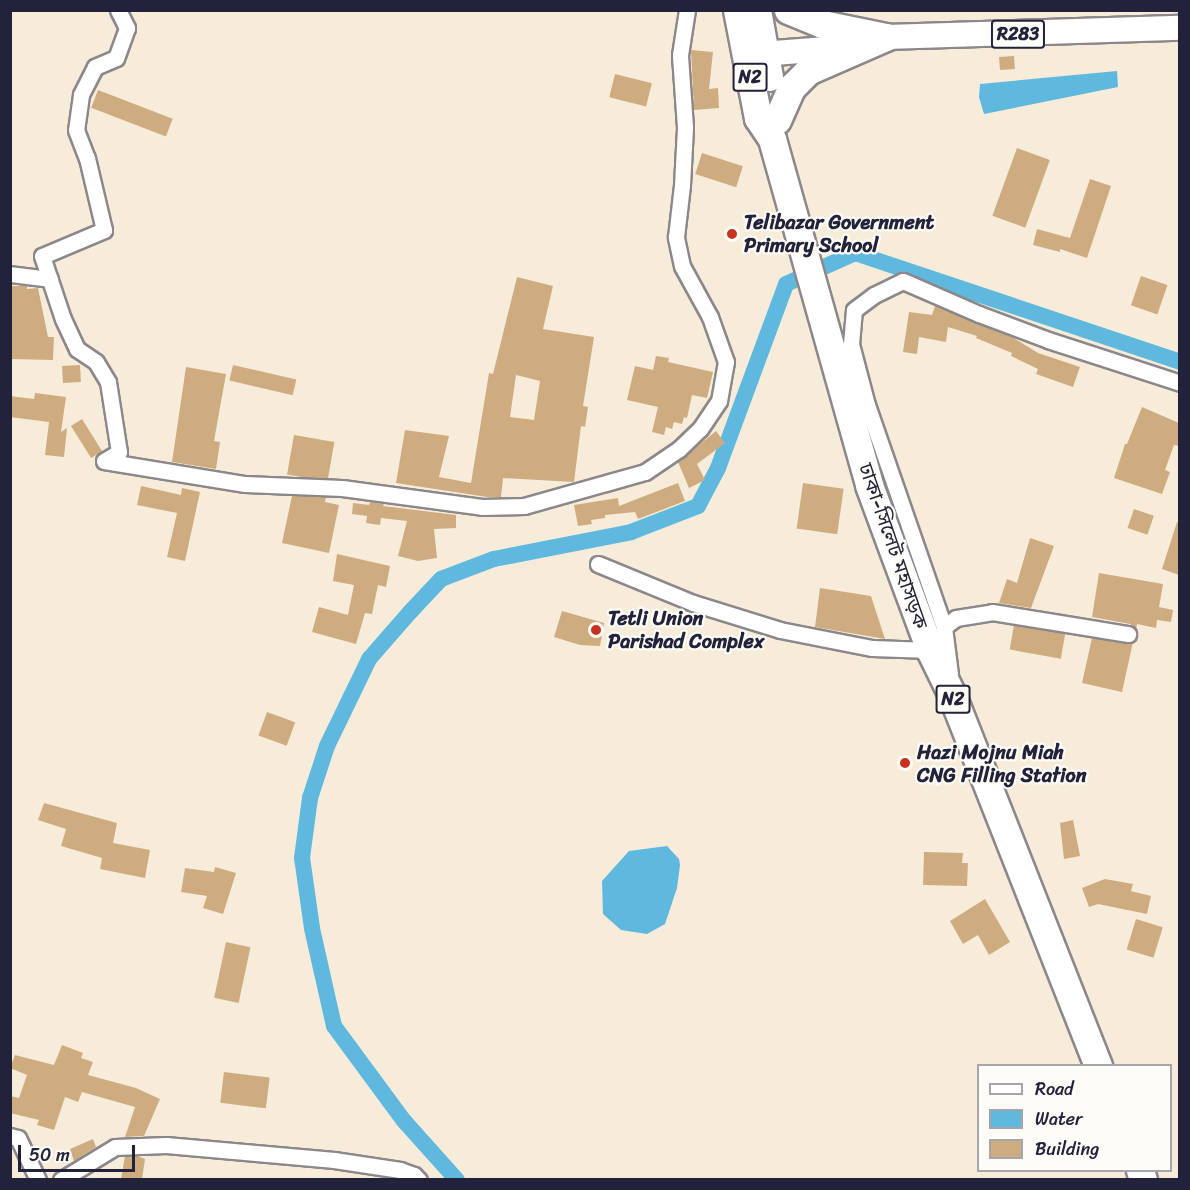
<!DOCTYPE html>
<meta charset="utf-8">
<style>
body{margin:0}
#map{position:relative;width:1190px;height:1190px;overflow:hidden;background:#f7ecd9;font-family:Sriracha,"Noto Sans Bengali",sans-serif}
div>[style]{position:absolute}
.water>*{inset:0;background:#5fb8dd}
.canal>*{height:16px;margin:-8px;padding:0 8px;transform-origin:8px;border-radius:8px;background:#5fb8dd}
.building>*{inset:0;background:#cfac80;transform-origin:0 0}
.roads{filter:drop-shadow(2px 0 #8c878a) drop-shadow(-2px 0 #8c878a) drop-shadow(0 2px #8c878a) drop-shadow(0 -2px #8c878a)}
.street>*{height:15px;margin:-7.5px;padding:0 7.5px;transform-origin:7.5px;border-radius:7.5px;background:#fff}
.primary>*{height:24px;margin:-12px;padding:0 12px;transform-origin:12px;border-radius:12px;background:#fff}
.highway>*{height:27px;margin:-13.5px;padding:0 13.5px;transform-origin:13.5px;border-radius:13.5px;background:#fff}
.dots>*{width:16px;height:16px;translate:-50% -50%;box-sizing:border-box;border:3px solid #fdfcf7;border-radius:50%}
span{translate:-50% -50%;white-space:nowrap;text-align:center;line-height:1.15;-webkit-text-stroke:4.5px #fdfcf7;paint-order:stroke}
.shield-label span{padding:2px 4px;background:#fdfcf7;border:2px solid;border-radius:4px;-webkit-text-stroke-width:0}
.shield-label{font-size:18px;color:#22223b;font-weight:700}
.poi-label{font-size:20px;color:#22223b;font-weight:700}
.left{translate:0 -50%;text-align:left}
.street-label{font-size:20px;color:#22223b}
.frame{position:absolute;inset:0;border:12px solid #22223b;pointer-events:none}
.legend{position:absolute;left:977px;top:1064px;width:195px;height:108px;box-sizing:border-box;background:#fdfcf7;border:2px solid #a5a5ac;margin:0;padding:8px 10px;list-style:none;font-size:18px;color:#22223b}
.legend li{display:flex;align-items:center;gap:12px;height:30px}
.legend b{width:30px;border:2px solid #a5a5ac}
.scale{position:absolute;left:18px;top:1145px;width:117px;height:27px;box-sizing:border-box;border:3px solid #22223b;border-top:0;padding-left:8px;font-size:18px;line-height:21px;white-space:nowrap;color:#22223b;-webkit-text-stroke:4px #fdfcf7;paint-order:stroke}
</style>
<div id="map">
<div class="water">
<div style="clip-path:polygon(1117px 71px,1118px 87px,984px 114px,979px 97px,980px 84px)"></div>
<div style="clip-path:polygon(667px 846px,679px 859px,680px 865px,677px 888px,665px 924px,647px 934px,621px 930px,603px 914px,602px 881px,629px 851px)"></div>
</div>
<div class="canal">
<div style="left:457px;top:1180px;width:79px;rotate:-131.9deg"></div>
<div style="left:404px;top:1121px;width:118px;rotate:-126.4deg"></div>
<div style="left:334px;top:1026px;width:100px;rotate:-102.7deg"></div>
<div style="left:312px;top:928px;width:71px;rotate:-98.1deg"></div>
<div style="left:302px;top:858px;width:61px;rotate:-82.4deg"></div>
<div style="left:310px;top:798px;width:55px;rotate:-71.9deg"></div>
<div style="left:327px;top:746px;width:97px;rotate:-64.2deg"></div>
<div style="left:369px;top:659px;width:64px;rotate:-48.8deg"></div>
<div style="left:411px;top:611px;width:44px;rotate:-46.8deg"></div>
<div style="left:441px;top:579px;width:57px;rotate:-20.7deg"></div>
<div style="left:494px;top:559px;width:140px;rotate:-11.1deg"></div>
<div style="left:631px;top:532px;width:72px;rotate:-21.2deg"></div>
<div style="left:698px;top:506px;width:43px;rotate:-62.2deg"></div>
<div style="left:718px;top:468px;width:196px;rotate:-69.7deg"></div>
<div style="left:786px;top:284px;width:76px;rotate:-24.2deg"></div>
<div style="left:855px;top:253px;width:343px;rotate:18.5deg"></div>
</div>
<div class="building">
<div style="clip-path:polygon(691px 50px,713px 52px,709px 89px,718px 88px,719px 108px,694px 110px)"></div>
<div style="left:1014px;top:56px;width:13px;height:15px;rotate:86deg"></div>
<div style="left:615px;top:74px;width:38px;height:24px;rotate:14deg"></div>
<div style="left:98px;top:90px;width:80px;height:19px;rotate:21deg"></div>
<div style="left:1017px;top:148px;width:35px;height:72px;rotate:20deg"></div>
<div style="left:702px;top:153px;width:43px;height:22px;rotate:18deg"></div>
<div style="clip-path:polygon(1090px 179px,1111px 186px,1087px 258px,1060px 249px,1060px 252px,1033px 245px,1037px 229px,1070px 238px)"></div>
<div style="left:1141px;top:276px;width:28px;height:31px;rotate:19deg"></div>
<div style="clip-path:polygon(evenodd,517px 277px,553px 286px,543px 329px,594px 337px,583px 406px,588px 407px,585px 427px,581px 426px,574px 482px,503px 478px,501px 497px,487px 497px,396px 483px,405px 430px,449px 436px,439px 477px,471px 483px,489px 373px,493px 374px,517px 277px,516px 375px,540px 381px,534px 420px,510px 417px,516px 375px)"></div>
<div style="clip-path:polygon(10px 286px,27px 286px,27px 289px,38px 288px,48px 337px,54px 337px,53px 360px,10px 359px)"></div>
<div style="clip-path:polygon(935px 306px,1012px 337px,1038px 353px,1080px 367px,1073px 387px,1036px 374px,1038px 369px,1011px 356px,1012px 353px,976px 338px,977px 336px,948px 327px,946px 342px,919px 337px,917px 354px,903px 352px,909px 312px,932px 315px)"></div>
<div style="clip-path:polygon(656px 356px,669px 358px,668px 362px,713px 372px,707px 398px,692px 395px,687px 418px,684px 417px,682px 424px,674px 422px,672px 429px,666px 427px,664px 435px,652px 432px,658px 407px,627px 400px,635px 366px,653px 370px)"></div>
<div style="left:80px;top:365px;width:17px;height:18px;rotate:87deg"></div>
<div style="left:233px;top:365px;width:65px;height:16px;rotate:13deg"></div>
<div style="clip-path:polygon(186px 367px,226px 374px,214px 441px,220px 442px,216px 469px,172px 462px)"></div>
<div style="clip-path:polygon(35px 393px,66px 397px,61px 432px,67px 428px,64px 457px,45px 455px,49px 422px,10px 417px,10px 396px,34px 399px)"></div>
<div style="clip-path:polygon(1142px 407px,1179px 423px,1179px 446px,1174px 445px,1165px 470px,1170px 472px,1162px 494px,1114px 478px,1125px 444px,1127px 444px)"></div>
<div style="left:82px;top:419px;width:38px;height:13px;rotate:58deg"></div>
<div style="clip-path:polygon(716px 431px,725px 443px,697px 464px,705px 480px,689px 488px,678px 462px)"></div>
<div style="left:294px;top:435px;width:41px;height:40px;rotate:10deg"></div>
<div style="clip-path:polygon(678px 483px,685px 501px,638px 519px,635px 512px,605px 515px,605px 518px,591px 520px,592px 524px,578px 526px,574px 505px,618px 498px,619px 506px)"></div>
<div style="left:803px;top:483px;width:41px;height:46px;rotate:8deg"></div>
<div style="clip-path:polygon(141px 486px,181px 495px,182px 488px,200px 492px,185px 561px,167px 557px,177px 513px,137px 505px)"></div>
<div style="clip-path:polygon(292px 496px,326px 497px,325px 502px,339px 505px,329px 553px,282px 543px)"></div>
<div style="clip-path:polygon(370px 502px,384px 504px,383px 506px,456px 515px,456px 528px,434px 529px,437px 558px,418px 561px,398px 556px,407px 521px,381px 518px,380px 525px,366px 523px,367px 516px,352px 514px,353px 503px,369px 505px)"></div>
<div style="left:1134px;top:509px;width:21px;height:20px;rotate:19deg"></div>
<div style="clip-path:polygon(1177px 522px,1179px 523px,1179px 575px,1162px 569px)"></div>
<div style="clip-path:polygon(1030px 538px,1054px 546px,1031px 608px,999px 603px,1007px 579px,1017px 583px)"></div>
<div style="clip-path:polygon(337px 554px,390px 566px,386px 587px,378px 585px,372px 614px,365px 613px,356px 644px,312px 632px,319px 607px,348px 615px,354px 585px,333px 581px)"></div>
<div style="clip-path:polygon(1099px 573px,1163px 584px,1159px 607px,1173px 610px,1171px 622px,1157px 620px,1156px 628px,1137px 624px,1136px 629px,1130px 624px,1092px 617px)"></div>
<div style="clip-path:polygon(820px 588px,871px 596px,885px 639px,815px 627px)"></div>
<div style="clip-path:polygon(562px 611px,604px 623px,600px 646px,580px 645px,554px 637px)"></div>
<div style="left:1014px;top:625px;width:52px;height:25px;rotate:10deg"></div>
<div style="clip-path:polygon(1092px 638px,1126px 644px,1133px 642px,1122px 692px,1082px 683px)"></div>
<div style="left:267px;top:712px;width:30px;height:25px;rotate:20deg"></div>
<div style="clip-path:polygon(44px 803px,117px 823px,113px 843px,150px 850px,145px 878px,100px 869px,102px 858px,61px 846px,66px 829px,38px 820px)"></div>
<div style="clip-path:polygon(1073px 820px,1080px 856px,1064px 859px,1060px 823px)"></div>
<div style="clip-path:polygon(924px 852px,963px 853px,962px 863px,968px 863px,967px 886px,923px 885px)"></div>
<div style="clip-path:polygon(215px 867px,236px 873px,223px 914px,203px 908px,207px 896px,181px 892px,185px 868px,214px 872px)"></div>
<div style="clip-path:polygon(1105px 879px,1133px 884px,1131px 891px,1151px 896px,1147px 914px,1098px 904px,1089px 907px,1082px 888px)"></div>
<div style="clip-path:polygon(985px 899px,1010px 942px,989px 955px,978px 935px,963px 944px,950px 921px)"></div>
<div style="left:1136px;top:919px;width:28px;height:32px;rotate:17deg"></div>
<div style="left:226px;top:942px;width:25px;height:57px;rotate:12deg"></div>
<div style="clip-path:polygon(62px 1045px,83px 1053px,81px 1058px,93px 1062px,88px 1075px,136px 1088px,160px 1099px,144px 1136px,125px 1137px,135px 1107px,82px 1092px,78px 1102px,65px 1097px,54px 1130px,37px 1125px,39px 1120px,10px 1113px,10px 1096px,19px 1098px,27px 1075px,10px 1068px,15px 1055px,54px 1065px)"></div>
<div style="left:224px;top:1072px;width:46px;height:31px;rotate:7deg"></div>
<div style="clip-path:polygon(93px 1139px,96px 1147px,74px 1161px,70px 1149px)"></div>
<div style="clip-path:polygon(125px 1156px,137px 1156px,145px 1159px,142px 1179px,121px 1179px)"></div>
</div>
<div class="roads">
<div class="street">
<div style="left:118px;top:10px;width:20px;rotate:63deg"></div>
<div style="left:127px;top:28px;width:32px;rotate:110deg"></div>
<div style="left:116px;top:58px;width:23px;rotate:157deg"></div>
<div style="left:95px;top:67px;width:31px;rotate:117deg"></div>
<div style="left:81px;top:95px;width:35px;rotate:98deg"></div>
<div style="left:76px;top:130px;width:30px;rotate:69deg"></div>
<div style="left:87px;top:158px;width:74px;rotate:76.7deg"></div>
<div style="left:104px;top:230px;width:67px;rotate:157.2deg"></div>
<div style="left:42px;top:256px;width:66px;rotate:71.6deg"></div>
<div style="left:63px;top:319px;width:33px;rotate:65deg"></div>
<div style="left:77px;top:349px;width:23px;rotate:34deg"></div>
<div style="left:96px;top:362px;width:23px;rotate:59deg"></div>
<div style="left:108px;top:382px;width:71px;rotate:81.1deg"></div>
<div style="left:119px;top:452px;width:17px;rotate:149deg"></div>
<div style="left:104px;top:461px;width:143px;rotate:9.3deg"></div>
<div style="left:245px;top:484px;width:97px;rotate:2.4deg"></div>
<div style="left:342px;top:488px;width:141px;rotate:7.7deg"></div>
<div style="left:482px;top:507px;width:42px;rotate:-1.4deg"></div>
<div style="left:524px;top:506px;width:126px;rotate:-15.7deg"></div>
<div style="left:645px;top:472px;width:41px;rotate:-34.1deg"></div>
<div style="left:679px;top:449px;width:29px;rotate:-44deg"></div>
<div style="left:700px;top:429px;width:34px;rotate:-56deg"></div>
<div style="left:719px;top:401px;width:40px;rotate:-80deg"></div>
<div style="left:726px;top:362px;width:48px;rotate:-109.6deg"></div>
<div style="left:710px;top:317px;width:58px;rotate:-118.8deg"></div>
<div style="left:682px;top:266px;width:30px;rotate:-102deg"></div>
<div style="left:676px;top:237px;width:52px;rotate:-83.4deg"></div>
<div style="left:682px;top:185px;width:58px;rotate:-87deg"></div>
<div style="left:685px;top:127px;width:72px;rotate:-94deg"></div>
<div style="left:680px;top:55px;width:46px;rotate:-81.2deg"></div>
<div style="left:10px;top:274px;width:40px;rotate:7.1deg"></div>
<div style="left:598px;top:564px;width:103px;rotate:22.3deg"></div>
<div style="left:693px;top:603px;width:91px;rotate:17.2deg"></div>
<div style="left:780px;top:630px;width:94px;rotate:11.1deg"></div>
<div style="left:872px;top:648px;width:58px;rotate:2deg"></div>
<div style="left:944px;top:627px;width:15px;rotate:-37deg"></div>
<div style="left:956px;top:618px;width:36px;rotate:-9deg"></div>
<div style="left:992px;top:612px;width:138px;rotate:9.2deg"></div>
<div style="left:950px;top:674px;width:47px;rotate:-97.3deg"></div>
<div style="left:944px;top:627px;width:235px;rotate:-109.1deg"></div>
<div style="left:867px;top:405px;width:63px;rotate:-104.7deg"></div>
<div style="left:851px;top:344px;width:34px;rotate:-85deg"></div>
<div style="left:854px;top:310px;width:25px;rotate:-37deg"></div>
<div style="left:874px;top:295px;width:32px;rotate:-26deg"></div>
<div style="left:903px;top:281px;width:83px;rotate:23.5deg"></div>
<div style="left:979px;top:314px;width:74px;rotate:20.6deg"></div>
<div style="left:1048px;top:340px;width:139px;rotate:18deg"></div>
<div style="left:10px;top:1136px;width:8px;rotate:14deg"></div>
<div style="left:18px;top:1138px;width:47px;rotate:64.5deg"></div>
<div style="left:61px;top:1180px;width:63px;rotate:-31.4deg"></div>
<div style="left:115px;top:1147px;width:51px;rotate:-2.2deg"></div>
<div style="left:166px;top:1145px;width:169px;rotate:5.1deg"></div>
<div style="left:334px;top:1160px;width:67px;rotate:8.6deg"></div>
<div style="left:400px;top:1170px;width:15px;rotate:20deg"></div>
<div style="left:414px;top:1175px;width:7px;rotate:45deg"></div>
</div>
<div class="primary">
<div style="left:750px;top:39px;width:16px;rotate:38deg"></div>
<div style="left:763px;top:49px;width:12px;rotate:20deg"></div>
<div style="left:774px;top:53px;width:66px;rotate:-4.3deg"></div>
<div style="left:840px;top:48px;width:18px;rotate:-22deg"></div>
<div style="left:857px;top:41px;width:29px;rotate:-8deg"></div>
<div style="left:886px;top:37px;width:294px;rotate:-1.8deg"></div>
</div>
<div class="highway">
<div style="left:737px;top:10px;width:110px;rotate:79deg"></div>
<div style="left:758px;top:118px;width:25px;rotate:56deg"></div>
<div style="left:772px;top:139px;width:359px;rotate:74.3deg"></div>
<div style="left:869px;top:485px;width:176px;rotate:69.7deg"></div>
<div style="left:930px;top:650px;width:50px;rotate:63.9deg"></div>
<div style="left:952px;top:695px;width:399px;rotate:68.5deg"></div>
<div style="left:757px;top:10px;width:68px;rotate:79.8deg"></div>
<div style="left:788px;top:10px;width:37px;rotate:22deg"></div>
<div style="left:822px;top:24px;width:65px;rotate:11.5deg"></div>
<div style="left:777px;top:120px;width:36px;rotate:-66deg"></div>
<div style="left:792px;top:87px;width:23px;rotate:-45deg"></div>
<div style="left:808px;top:71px;width:85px;rotate:-23.6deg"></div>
<div style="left:1140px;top:1170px;width:10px;rotate:73deg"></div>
</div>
</div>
<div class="dots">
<div style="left:732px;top:234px;background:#c8321e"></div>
<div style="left:596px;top:630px;background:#c8321e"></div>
<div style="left:905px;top:763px;background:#c8321e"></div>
</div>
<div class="shield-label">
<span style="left:1018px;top:34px">R283</span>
<span style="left:750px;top:77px">N2</span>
<span style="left:953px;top:699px">N2</span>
</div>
<div class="poi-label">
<span class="left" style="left:744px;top:234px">Telibazar Government<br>Primary School</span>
<span class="left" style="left:608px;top:630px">Tetli Union<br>Parishad Complex</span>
<span class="left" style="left:917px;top:764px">Hazi Mojnu Miah<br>CNG Filling Station</span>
</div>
<div class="street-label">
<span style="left:893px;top:546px;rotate:71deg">ঢাকা-সিলেট মহাসড়ক</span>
</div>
<div class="frame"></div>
<ul class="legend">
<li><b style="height:8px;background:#fff"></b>Road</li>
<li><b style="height:16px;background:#5fb8dd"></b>Water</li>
<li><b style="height:16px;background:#cfac80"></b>Building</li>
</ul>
<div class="scale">50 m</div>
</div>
